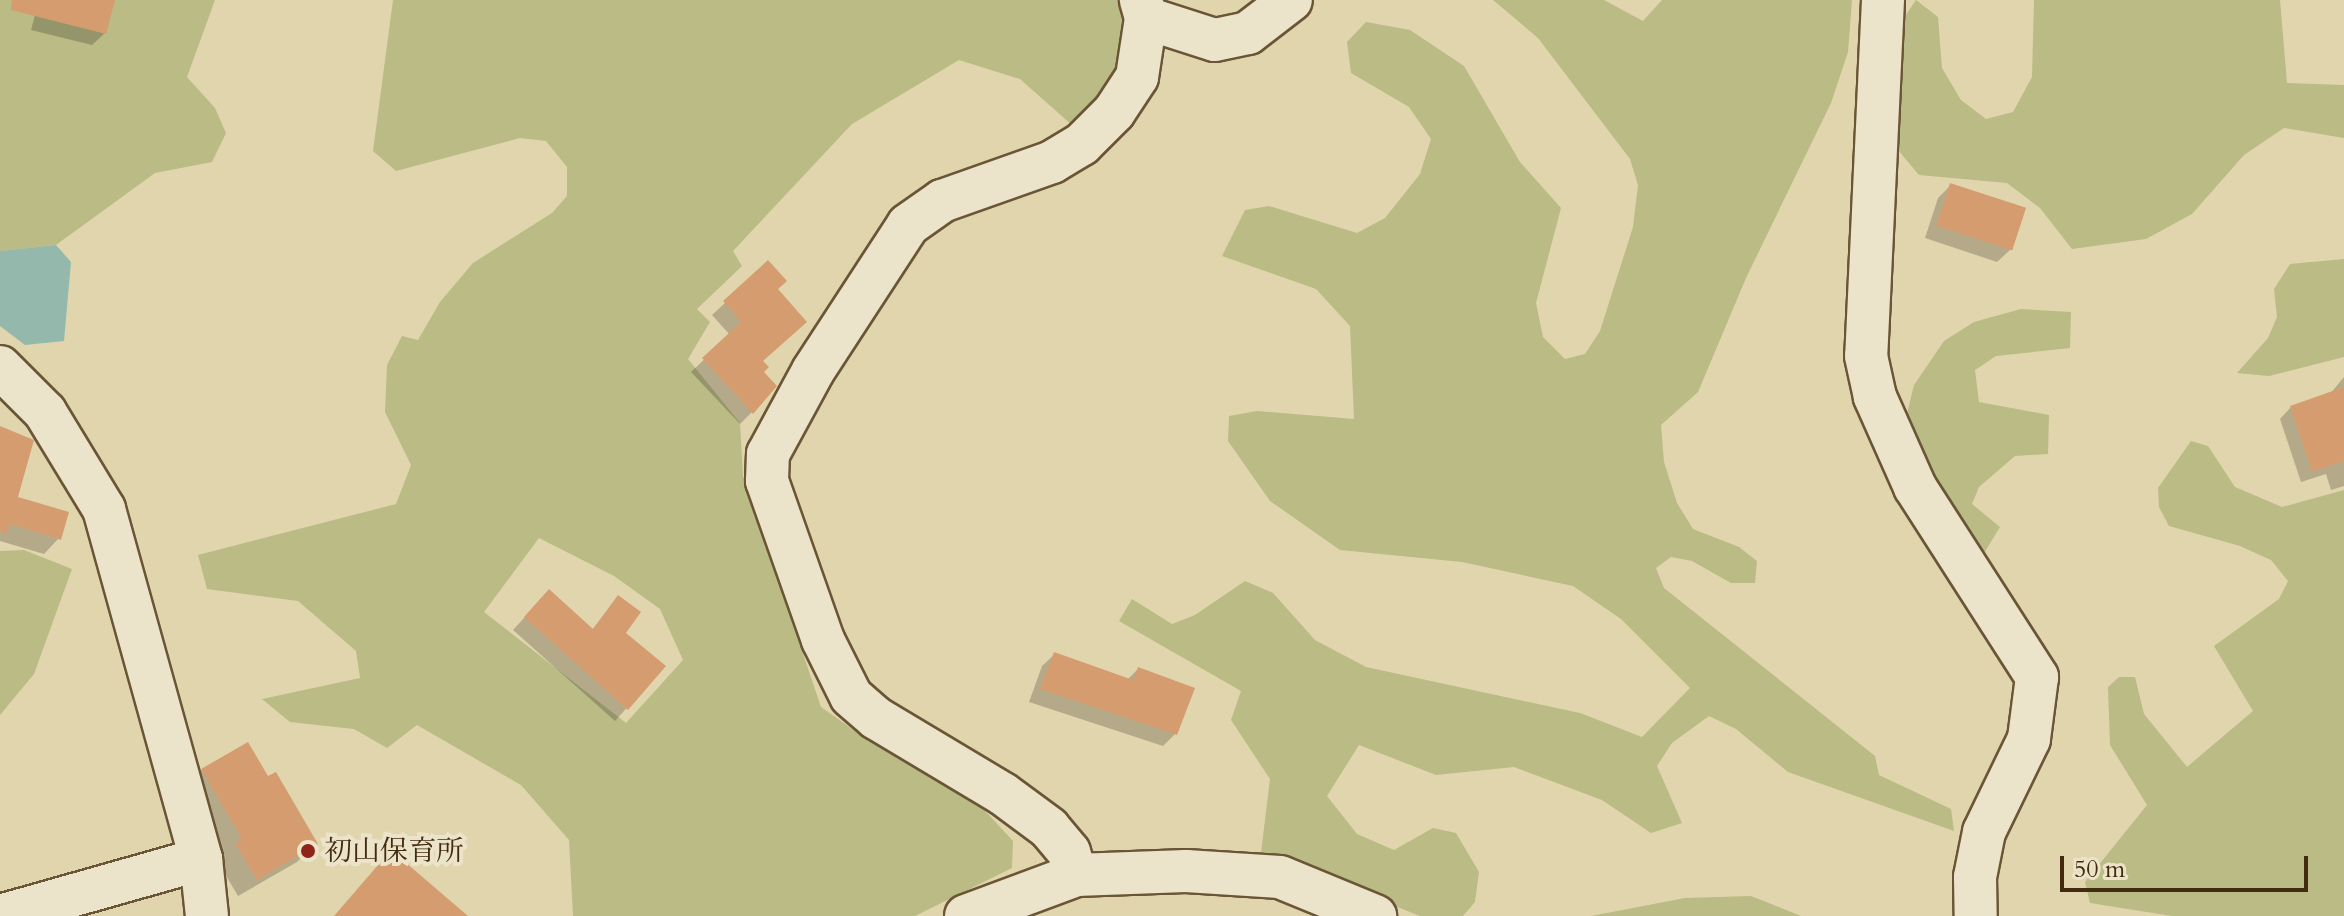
<!DOCTYPE html>
<meta charset="utf-8">
<style>
body{margin:0}
#map{position:relative;width:2344px;height:916px;overflow:hidden;background:#e1d5ad;font-family:Cardo,"Noto Serif JP",serif}
div>[style]{position:absolute}
.green>*{inset:0;background:#babb85}
.water>*{inset:0;background:#94b8ac}
.shadow>*{inset:0;background:#0003}
.building>*{inset:0;background:#d59d6f;transform-origin:0 0}
.roads{filter:drop-shadow(2px 0 #6a5636) drop-shadow(-2px 0 #6a5636) drop-shadow(0 2px #6a5636) drop-shadow(0 -2px #6a5636)}
.minor>*{height:42px;margin:-21px;padding:0 21px;transform-origin:21px;border-radius:21px;background:#ece4ca}
.dots>*{width:22px;height:22px;translate:-50% -50%;box-sizing:border-box;border:4px solid #ece4ca;border-radius:50%}
span{translate:-50% -50%;white-space:nowrap;text-align:center;line-height:1.15;-webkit-text-stroke:8px #ece4ca;paint-order:stroke}
.poi-label{font-size:28px;color:#422b0f}
.left{translate:0 -50%;text-align:left}
.scale{position:absolute;left:2060px;top:856px;width:248px;height:36px;box-sizing:border-box;border:4px solid #422b0f;border-top:0;padding-left:10px;font-size:24px;line-height:28px;white-space:nowrap;color:#422b0f;-webkit-text-stroke:6px #ece4ca;paint-order:stroke}
</style>
<div id="map">
<div class="green">
<div style="clip-path:polygon(0 0,215px 0,187px 77px,215px 108px,226px 133px,212px 162px,155px 173px,56px 245px,0 251px)"></div>
<div style="clip-path:polygon(evenodd,393px 0,1124px 0,1122px 48px,1111px 80px,1099px 110px,1073px 126px,1020px 79px,959px 60px,852px 124px,733px 251px,742px 266px,697px 309px,710px 322px,688px 359px,740px 423px,743px 476px,821px 707px,865px 738px,976px 801px,1013px 841px,1012px 868px,915px 916px,573px 916px,569px 840px,521px 785px,417px 725px,387px 748px,354px 729px,290px 722px,262px 699px,360px 678px,356px 651px,298px 601px,207px 589px,198px 555px,396px 504px,411px 465px,385px 412px,387px 365px,402px 336px,418px 340px,440px 302px,473px 263px,552px 213px,567px 196px,567px 167px,546px 141px,520px 138px,396px 171px,373px 151px,393px 0,539px 538px,614px 576px,660px 609px,683px 660px,626px 723px,484px 612px,539px 538px)"></div>
<div style="clip-path:polygon(1493px 0,1604px 0,1643px 21px,1662px 0,1852px 0,1848px 52px,1831px 103px,1746px 278px,1698px 392px,1661px 425px,1664px 462px,1677px 503px,1693px 529px,1739px 547px,1757px 561px,1755px 583px,1731px 583px,1692px 561px,1671px 557px,1656px 568px,1664px 588px,1875px 756px,1879px 775px,1951px 809px,1954px 831px,1788px 772px,1736px 729px,1709px 716px,1672px 743px,1657px 766px,1682px 823px,1651px 833px,1602px 800px,1514px 767px,1436px 775px,1359px 745px,1327px 796px,1357px 834px,1394px 850px,1433px 828px,1456px 833px,1479px 872px,1475px 902px,1463px 916px,1420px 916px,1261px 853px,1270px 779px,1231px 720px,1241px 691px,1119px 621px,1132px 599px,1172px 624px,1195px 615px,1245px 581px,1273px 593px,1315px 640px,1366px 667px,1580px 713px,1642px 737px,1690px 688px,1621px 619px,1573px 586px,1462px 562px,1340px 550px,1270px 501px,1228px 441px,1229px 416px,1257px 411px,1354px 419px,1350px 326px,1316px 289px,1222px 256px,1245px 210px,1269px 206px,1357px 233px,1385px 218px,1420px 174px,1431px 139px,1409px 107px,1351px 73px,1347px 42px,1366px 22px,1410px 30px,1464px 66px,1520px 162px,1561px 208px,1536px 303px,1543px 337px,1565px 359px,1585px 354px,1600px 331px,1633px 227px,1638px 185px,1630px 159px,1538px 38px)"></div>
<div style="clip-path:polygon(1916px 0,1938px 17px,1942px 68px,1961px 100px,1986px 119px,2013px 112px,2032px 77px,2034px 0,2280px 0,2287px 83px,2344px 85px,2344px 138px,2284px 128px,2244px 155px,2192px 214px,2146px 239px,2072px 249px,2040px 208px,2007px 183px,1919px 175px,1898px 150px,1899px 25px)"></div>
<div style="clip-path:polygon(2344px 259px,2344px 357px,2269px 376px,2237px 373px,2268px 338px,2277px 317px,2274px 289px,2290px 264px)"></div>
<div style="clip-path:polygon(2021px 309px,2071px 312px,2070px 348px,1996px 356px,1975px 370px,1979px 402px,2049px 415px,2048px 454px,2015px 456px,1979px 487px,1972px 504px,2000px 527px,1981px 558px,1903px 430px,1914px 385px,1944px 341px,1974px 322px)"></div>
<div style="clip-path:polygon(2191px 441px,2208px 446px,2235px 487px,2282px 507px,2344px 490px,2344px 916px,2172px 916px,2090px 903px,2085px 882px,2147px 805px,2110px 745px,2108px 687px,2119px 677px,2135px 677px,2144px 714px,2187px 767px,2253px 711px,2214px 646px,2279px 599px,2288px 581px,2271px 560px,2240px 546px,2169px 526px,2159px 507px,2158px 488px)"></div>
<div style="clip-path:polygon(24px 550px,72px 569px,34px 674px,0 715px,0 551px)"></div>
<div style="clip-path:polygon(1751px 896px,1801px 916px,1591px 916px,1685px 898px)"></div>
</div>
<div class="water">
<div style="clip-path:polygon(56px 245px,71px 262px,64px 341px,25px 345px,0 326px,0 251px)"></div>
</div>
<div class="shadow">
<div style="clip-path:polygon(39px 0,99px 0,105px 33px,92px 45px,31px 30px)"></div>
<div style="clip-path:polygon(1951px 185px,2010px 250px,1997px 262px,1925px 238px,1938px 198px)"></div>
<div style="clip-path:polygon(768px 263px,775px 290px,761px 372px,752px 412px,740px 424px,691px 372px,730px 335px,712px 315px)"></div>
<div style="clip-path:polygon(2344px 377px,2344px 486px,2331px 490px,2326px 474px,2301px 482px,2280px 419px,2291px 407px,2330px 394px)"></div>
<div style="clip-path:polygon(1px 428px,32px 441px,15px 498px,59px 538px,44px 554px,0 541px)"></div>
<div style="clip-path:polygon(618px 597px,624px 633px,663px 667px,615px 721px,513px 630px,537px 604px,592px 630px)"></div>
<div style="clip-path:polygon(1055px 654px,1127px 680px,1138px 669px,1175px 734px,1163px 746px,1029px 702px,1042px 666px)"></div>
<div style="clip-path:polygon(202px 770px,267px 779px,315px 844px,297px 862px,238px 896px,218px 862px,224px 857px,184px 789px)"></div>
</div>
<div class="building">
<div style="clip-path:polygon(12px 0,115px 0,106px 34px,11px 10px)"></div>
<div style="left:1950px;top:183px;width:80px;height:45px;rotate:18deg"></div>
<div style="clip-path:polygon(768px 260px,787px 281px,778px 289px,807px 322px,763px 361px,769px 367px,764px 372px,777px 386px,753px 414px,702px 358px,741px 322px,723px 301px)"></div>
<div style="clip-path:polygon(2344px 387px,2344px 461px,2312px 472px,2290px 406px)"></div>
<div style="clip-path:polygon(0 426px,34px 440px,18px 497px,69px 512px,61px 540px,10px 524px,7px 533px,0 532px)"></div>
<div style="clip-path:polygon(549px 589px,593px 629px,618px 595px,641px 612px,626px 633px,666px 666px,628px 710px,524px 617px)"></div>
<div style="clip-path:polygon(1054px 652px,1133px 680px,1138px 667px,1195px 688px,1177px 735px,1040px 689px)"></div>
<div style="clip-path:polygon(248px 742px,268px 776px,276px 772px,318px 844px,257px 880px,235px 843px,242px 839px,201px 769px)"></div>
<div style="clip-path:polygon(391px 850px,468px 916px,334px 916px)"></div>
</div>
<div class="roads">
<div class="minor">
<div style="left:1883px;top:0;width:356px;rotate:92.7deg"></div>
<div style="left:1866px;top:356px;width:42px;rotate:77.6deg"></div>
<div style="left:1875px;top:397px;width:98px;rotate:66deg"></div>
<div style="left:1915px;top:487px;width:226px;rotate:57.3deg"></div>
<div style="left:2037px;top:677px;width:63px;rotate:97.4deg"></div>
<div style="left:2029px;top:739px;width:103px;rotate:115.8deg"></div>
<div style="left:1984px;top:832px;width:46px;rotate:101.3deg"></div>
<div style="left:1975px;top:877px;width:39px;rotate:89deg"></div>
<div style="left:1146px;top:18px;width:72px;rotate:17.7deg"></div>
<div style="left:1215px;top:40px;width:34px;rotate:-12deg"></div>
<div style="left:1248px;top:33px;width:54px;rotate:-37.5deg"></div>
<div style="left:0;top:367px;width:64px;rotate:45deg"></div>
<div style="left:45px;top:412px;width:114px;rotate:58.7deg"></div>
<div style="left:104px;top:509px;width:363px;rotate:74.5deg"></div>
<div style="left:201px;top:859px;width:57px;rotate:84deg"></div>
<div style="left:1076px;top:875px;width:24px;rotate:-107deg"></div>
<div style="left:1069px;top:852px;width:31px;rotate:-130deg"></div>
<div style="left:1049px;top:828px;width:57px;rotate:-143.5deg"></div>
<div style="left:1003px;top:794px;width:148px;rotate:-149.1deg"></div>
<div style="left:876px;top:718px;width:33px;rotate:-139deg"></div>
<div style="left:851px;top:696px;width:63px;rotate:-116.6deg"></div>
<div style="left:823px;top:640px;width:169px;rotate:-109.4deg"></div>
<div style="left:767px;top:481px;width:27px;rotate:-88deg"></div>
<div style="left:768px;top:454px;width:94px;rotate:-61.5deg"></div>
<div style="left:813px;top:371px;width:174px;rotate:-56.9deg"></div>
<div style="left:908px;top:225px;width:42px;rotate:-35.2deg"></div>
<div style="left:942px;top:201px;width:117px;rotate:-19.5deg"></div>
<div style="left:1052px;top:162px;width:35px;rotate:-31deg"></div>
<div style="left:1082px;top:144px;width:45px;rotate:-45deg"></div>
<div style="left:1114px;top:112px;width:42px;rotate:-56.7deg"></div>
<div style="left:1137px;top:77px;width:60px;rotate:-81.3deg"></div>
<div style="left:1146px;top:18px;width:19px;rotate:-106deg"></div>
<div style="left:0;top:916px;width:209px;rotate:-15.8deg"></div>
<div style="left:966px;top:916px;width:117px;rotate:-20.4deg"></div>
<div style="left:1076px;top:875px;width:110px;rotate:-2.1deg"></div>
<div style="left:1186px;top:871px;width:94px;rotate:3.7deg"></div>
<div style="left:1280px;top:877px;width:103px;rotate:22.3deg"></div>
</div>
</div>
<div class="dots">
<div style="left:308px;top:851px;background:#8f2418"></div>
</div>
<div class="poi-label">
<span class="left" style="left:324px;top:851px">初山保育所</span>
</div>
<div class="scale">50 m</div>
</div>
